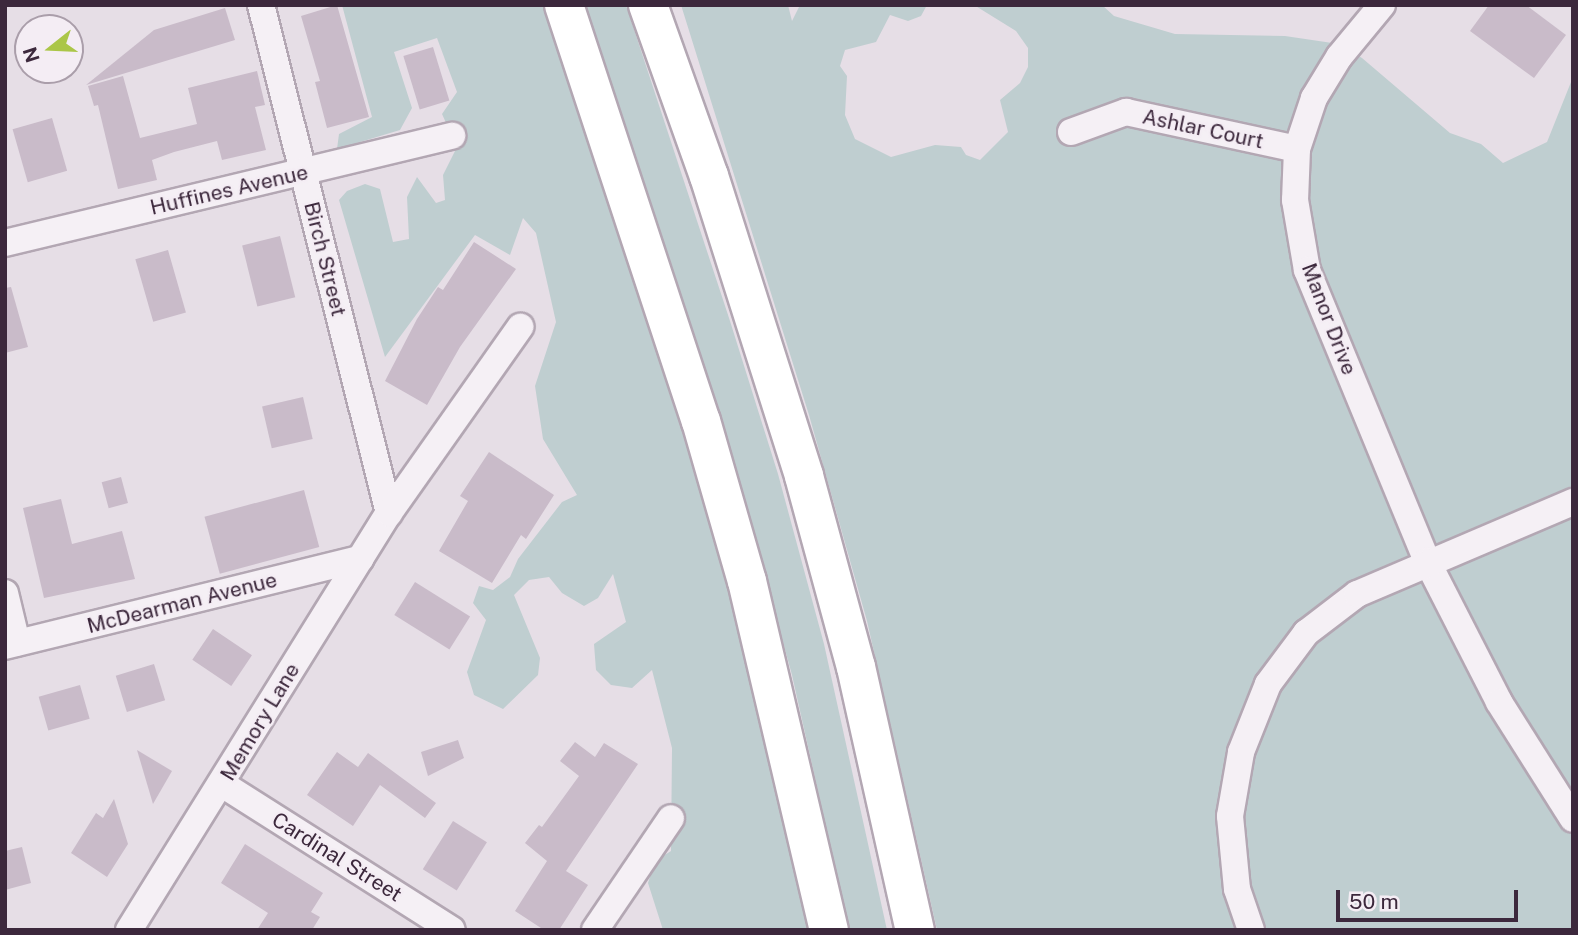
<!DOCTYPE html>
<style>
body{margin:0}
#map{position:relative;width:1578px;height:935px;overflow:hidden;background:#e6dee6;font-family:"Public Sans",sans-serif}
div>[style]{position:absolute}
.green>*{inset:0;background:#bfced0}
.building>*{inset:0;background:#c9bbc9;transform-origin:0 0}
.roads{filter:drop-shadow(2px 0 #b3a7b3) drop-shadow(-2px 0 #b3a7b3) drop-shadow(0 2px #b3a7b3) drop-shadow(0 -2px #b3a7b3)}
.minor>*{height:26px;margin:-13px;padding:0 13px;transform-origin:13px;border-radius:13px;background:#f5f0f5}
.highway>*{height:38px;margin:-19px;padding:0 19px;transform-origin:19px;border-radius:19px;background:#fff}
span{translate:-50% -50%;white-space:nowrap;text-align:center;line-height:1.15;-webkit-text-stroke:5px #f4edf4;paint-order:stroke}
.street-label{font-size:21px;color:#3c283c}
.frame{position:absolute;inset:0;border:7px solid #3c283c;pointer-events:none}
.north{position:absolute;left:14px;top:14px;width:70px;height:70px;box-sizing:border-box;background:#f4edf4;border:2px solid #aa9eaa;border-radius:50%;rotate:252deg;font-size:19px;font-weight:700;line-height:28px;text-align:center;color:#3c283c}
.north::after{content:'';display:block;margin:auto;width:24px;height:32px;background:#abc648;clip-path:polygon(50% 0,100% 100%,50% 72%,0 100%)}
.scale{position:absolute;left:1336px;top:890px;width:182px;height:32px;box-sizing:border-box;border:4px solid #3c283c;border-top:0;padding-left:9px;font-size:21px;line-height:24px;white-space:nowrap;color:#3c283c;-webkit-text-stroke:5px #f4edf4;paint-order:stroke}
</style>
<div id="map">
<div class="green">
<div style="clip-path:polygon(342px 5px,546px 5px,693px 447px,739px 609px,812px 930px,663px 930px,648px 883px,655px 861px,671px 851px,672px 748px,652px 670px,632px 688px,611px 685px,596px 670px,594px 644px,626px 622px,613px 574px,598px 598px,584px 606px,562px 593px,549px 577px,529px 580px,514px 595px,540px 658px,538px 675px,503px 709px,474px 695px,467px 672px,486px 620px,473px 603px,479px 586px,493px 590px,510px 577px,518px 559px,562px 502px,577px 495px,543px 439px,535px 386px,556px 322px,536px 233px,523px 218px,510px 255px,475px 235px,385px 357px,339px 200px,347px 191px,365px 184px,380px 189px,393px 242px,409px 239px,407px 197px,417px 177px,436px 203px,445px 200px,443px 175px,457px 147px,442px 114px,457px 92px,437px 38px,394px 52px,412px 108px,400px 130px,337px 149px,339px 134px,372px 117px)"></div>
<div style="clip-path:polygon(585px 5px,626px 5px,730px 321px,778px 474px,824px 644px,887px 930px,849px 930px,792px 675px,738px 479px)"></div>
<div style="clip-path:polygon(681px 5px,788px 5px,792px 21px,800px 5px,927px 5px,921px 16px,908px 21px,890px 15px,876px 42px,845px 50px,840px 66px,847px 76px,845px 115px,855px 139px,891px 157px,935px 145px,961px 147px,966px 155px,980px 160px,1008px 132px,1000px 100px,1020px 83px,1028px 67px,1028px 48px,1016px 31px,974px 5px,1102px 5px,1114px 16px,1175px 34px,1285px 36px,1339px 44px,1362px 58px,1450px 133px,1481px 144px,1503px 163px,1547px 142px,1573px 77px,1573px 930px,937px 930px,867px 621px,809px 415px)"></div>
</div>
<div class="building">
<div style="clip-path:polygon(337px 5px,369px 117px,327px 128px,315px 82px,320px 81px,301px 16px)"></div>
<div style="clip-path:polygon(1489px 5px,1526px 5px,1566px 35px,1534px 78px,1470px 31px)"></div>
<div style="clip-path:polygon(225px 8px,235px 40px,86px 85px,154px 30px)"></div>
<div style="left:433px;top:47px;width:56px;height:31px;rotate:73deg"></div>
<div style="clip-path:polygon(257px 71px,265px 105px,255px 107px,266px 150px,222px 160px,217px 141px,174px 152px,152px 160px,157px 180px,118px 189px,98px 105px,94px 106px,88px 86px,123px 76px,140px 138px,197px 124px,188px 88px)"></div>
<div style="left:52px;top:118px;width:55px;height:41px;rotate:74deg"></div>
<div style="left:280px;top:236px;width:63px;height:39px;rotate:76deg"></div>
<div style="clip-path:polygon(474px 242px,516px 269px,460px 347px,427px 405px,385px 381px,417px 319px,438px 287px,443px 290px)"></div>
<div style="left:168px;top:250px;width:65px;height:34px;rotate:74deg"></div>
<div style="clip-path:polygon(11px 287px,28px 347px,5px 353px,5px 288px)"></div>
<div style="left:303px;top:397px;width:43px;height:42px;rotate:77deg"></div>
<div style="clip-path:polygon(489px 452px,554px 495px,526px 539px,521px 535px,492px 583px,439px 551px,468px 501px,460px 496px)"></div>
<div style="left:121px;top:477px;width:27px;height:20px;rotate:75deg"></div>
<div style="left:304px;top:490px;width:59px;height:103px;rotate:75deg"></div>
<div style="clip-path:polygon(61px 499px,72px 544px,122px 531px,135px 579px,44px 598px,23px 508px)"></div>
<div style="left:415px;top:582px;width:65px;height:39px;rotate:32deg"></div>
<div style="left:213px;top:629px;width:47px;height:37px;rotate:34deg"></div>
<div style="left:154px;top:664px;width:38px;height:40px;rotate:73deg"></div>
<div style="left:80px;top:685px;width:35px;height:43px;rotate:74deg"></div>
<div style="clip-path:polygon(458px 740px,464px 758px,428px 776px,421px 752px)"></div>
<div style="clip-path:polygon(575px 742px,595px 757px,604px 743px,638px 764px,566px 871px,588px 885px,559px 930px,544px 930px,515px 911px,547px 861px,525px 843px,539px 825px,542px 827px,579px 776px,560px 761px)"></div>
<div style="clip-path:polygon(137px 750px,172px 771px,153px 804px)"></div>
<div style="clip-path:polygon(337px 752px,358px 767px,368px 753px,436px 803px,425px 818px,380px 785px,353px 826px,307px 795px)"></div>
<div style="clip-path:polygon(114px 799px,128px 844px,107px 877px,71px 853px,96px 813px,103px 818px)"></div>
<div style="left:453px;top:821px;width:40px;height:57px;rotate:32deg"></div>
<div style="clip-path:polygon(245px 844px,323px 893px,311px 912px,320px 917px,312px 930px,257px 930px,268px 913px,221px 883px)"></div>
<div style="clip-path:polygon(22px 847px,31px 883px,5px 890px,5px 851px)"></div>
</div>
<div class="roads">
<div class="minor">
<div style="left:261px;top:5px;width:524px;rotate:75.86deg"></div>
<div style="left:1382px;top:5px;width:67px;rotate:129.6deg"></div>
<div style="left:1339px;top:57px;width:48px;rotate:121.4deg"></div>
<div style="left:1314px;top:98px;width:54px;rotate:108.4deg"></div>
<div style="left:1297px;top:149px;width:51px;rotate:92.2deg"></div>
<div style="left:1295px;top:200px;width:71px;rotate:80.3deg"></div>
<div style="left:1307px;top:270px;width:315px;rotate:67.6deg"></div>
<div style="left:1427px;top:561px;width:158px;rotate:62.9deg"></div>
<div style="left:1499px;top:702px;width:138px;rotate:57.7deg"></div>
<div style="left:1071px;top:132px;width:59px;rotate:-20deg"></div>
<div style="left:1126px;top:112px;width:175px;rotate:12.2deg"></div>
<div style="left:5px;top:243px;width:460px;rotate:-13.5deg"></div>
<div style="left:5px;top:593px;width:51px;rotate:76.5deg"></div>
<div style="left:5px;top:646px;width:366px;rotate:-13.8deg"></div>
<div style="left:222px;top:784px;width:272px;rotate:32.4deg"></div>
<div style="left:129px;top:930px;width:491px;rotate:-58.1deg"></div>
<div style="left:389px;top:513px;width:228px;rotate:-54.8deg"></div>
<div style="left:595px;top:930px;width:135px;rotate:-55.8deg"></div>
<div style="left:1251px;top:930px;width:43px;rotate:-108.9deg"></div>
<div style="left:1237px;top:889px;width:73px;rotate:-95.5deg"></div>
<div style="left:1230px;top:816px;width:65px;rotate:-80.2deg"></div>
<div style="left:1241px;top:752px;width:73px;rotate:-68.3deg"></div>
<div style="left:1268px;top:684px;width:64px;rotate:-53.3deg"></div>
<div style="left:1306px;top:633px;width:64px;rotate:-37.4deg"></div>
<div style="left:1357px;top:594px;width:235px;rotate:-23.1deg"></div>
</div>
<div class="highway">
<div style="left:564px;top:5px;width:438px;rotate:71.8deg"></div>
<div style="left:701px;top:421px;width:166px;rotate:74deg"></div>
<div style="left:747px;top:581px;width:359px;rotate:76.8deg"></div>
<div style="left:648px;top:5px;width:182px;rotate:70.4deg"></div>
<div style="left:709px;top:176px;width:315px;rotate:72.4deg"></div>
<div style="left:804px;top:476px;width:198px;rotate:74.8deg"></div>
<div style="left:856px;top:667px;width:270px;rotate:77.4deg"></div>
</div>
</div>
<div class="street-label">
<span style="left:1203px;top:129px;rotate:12deg">Ashlar Court</span>
<span style="left:229px;top:190px;rotate:-13deg">Huffines Avenue</span>
<span style="left:325px;top:259px;rotate:76deg">Birch Street</span>
<span style="left:1329px;top:319px;rotate:69deg">Manor Drive</span>
<span style="left:182px;top:603px;rotate:-14deg">McDearman Avenue</span>
<span style="left:260px;top:722px;rotate:-59deg">Memory Lane</span>
<span style="left:337px;top:857px;rotate:32deg">Cardinal Street</span>
</div>
<div class="frame"></div>
<div class="north">N</div>
<div class="scale">50 m</div>
</div>
